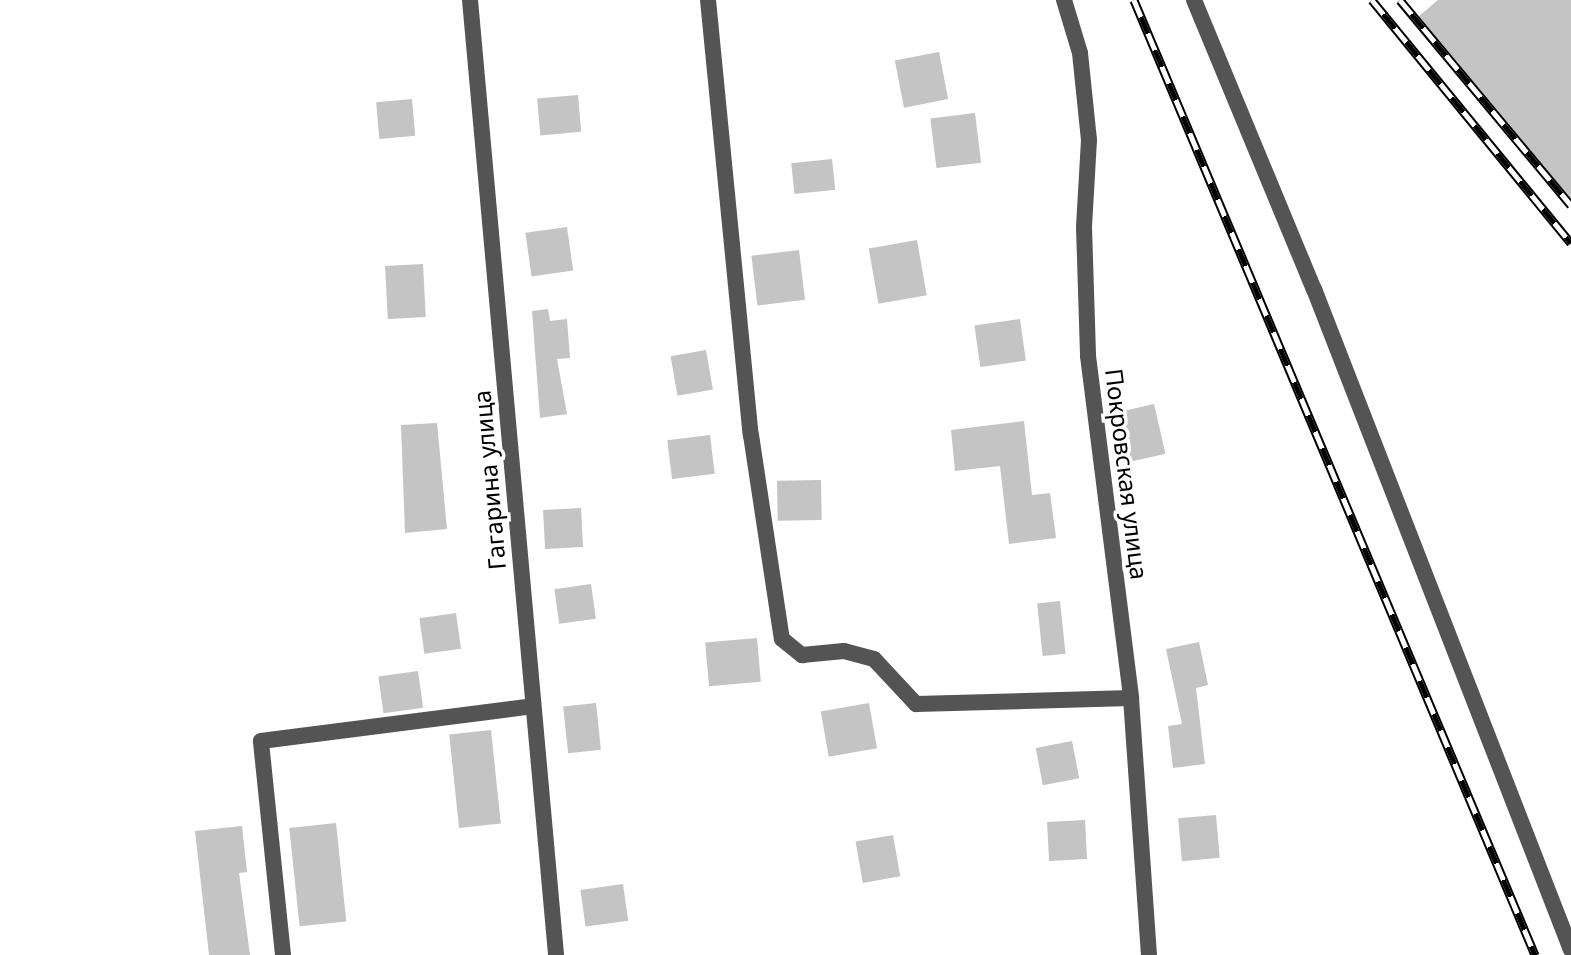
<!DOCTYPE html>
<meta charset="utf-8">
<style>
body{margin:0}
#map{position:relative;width:1571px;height:955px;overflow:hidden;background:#fff;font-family:"Noto Sans",sans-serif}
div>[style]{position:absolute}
.building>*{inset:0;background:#c4c4c4;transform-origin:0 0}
.minor>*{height:16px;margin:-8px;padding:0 8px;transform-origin:8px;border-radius:8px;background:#545454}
.rail>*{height:9px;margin-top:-4.5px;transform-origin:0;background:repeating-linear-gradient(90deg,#fff 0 18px,#000 0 36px);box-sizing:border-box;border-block:2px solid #000}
span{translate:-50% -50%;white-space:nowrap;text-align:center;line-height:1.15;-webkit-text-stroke:7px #fff;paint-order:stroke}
.street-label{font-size:24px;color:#000}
</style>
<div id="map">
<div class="building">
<div style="clip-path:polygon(1438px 0,1571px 0,1571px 199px,1419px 16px)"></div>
<div style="left:939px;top:52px;width:48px;height:45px;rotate:79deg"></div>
<div style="left:578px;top:95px;width:37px;height:41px;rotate:85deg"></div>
<div style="left:412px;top:99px;width:37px;height:36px;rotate:85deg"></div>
<div style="left:975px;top:113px;width:50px;height:45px;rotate:83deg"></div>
<div style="left:832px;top:159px;width:31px;height:41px;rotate:84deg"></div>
<div style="left:567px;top:227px;width:44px;height:42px;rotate:82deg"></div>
<div style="left:917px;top:240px;width:56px;height:49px;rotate:80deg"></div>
<div style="left:799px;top:250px;width:50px;height:48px;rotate:83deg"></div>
<div style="left:423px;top:264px;width:53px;height:38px;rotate:87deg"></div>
<div style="clip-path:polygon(548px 309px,550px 321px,567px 319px,570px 358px,557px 359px,567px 414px,540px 418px,532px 311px)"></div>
<div style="left:1020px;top:319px;width:42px;height:46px;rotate:82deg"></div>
<div style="left:706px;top:350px;width:40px;height:36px;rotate:80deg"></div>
<div style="left:1154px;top:404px;width:51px;height:37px;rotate:77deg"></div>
<div style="clip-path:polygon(1024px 421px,1032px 495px,1050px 493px,1056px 538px,1009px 544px,1000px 466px,955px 471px,951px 430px)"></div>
<div style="clip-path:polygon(437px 423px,447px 529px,405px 533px,401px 425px)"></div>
<div style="left:710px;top:435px;width:39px;height:43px;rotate:83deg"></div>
<div style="left:821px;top:480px;width:40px;height:44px;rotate:89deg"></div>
<div style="left:581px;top:508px;width:39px;height:38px;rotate:87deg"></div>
<div style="left:591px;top:584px;width:35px;height:37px;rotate:82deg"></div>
<div style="left:1060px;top:601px;width:53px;height:23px;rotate:84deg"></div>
<div style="left:456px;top:613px;width:36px;height:37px;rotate:82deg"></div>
<div style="left:757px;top:638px;width:44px;height:52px;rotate:85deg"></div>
<div style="clip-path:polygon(1199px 642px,1208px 685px,1196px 688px,1205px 764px,1173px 768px,1168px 726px,1182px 724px,1166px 649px)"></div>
<div style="left:418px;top:671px;width:37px;height:40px;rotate:82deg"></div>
<div style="left:596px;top:703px;width:47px;height:33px;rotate:84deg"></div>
<div style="left:869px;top:703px;width:46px;height:49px;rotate:80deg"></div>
<div style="left:491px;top:730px;width:94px;height:42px;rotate:84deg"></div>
<div style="left:1072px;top:741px;width:38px;height:37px;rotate:79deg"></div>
<div style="left:1216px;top:815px;width:43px;height:38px;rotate:85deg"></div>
<div style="left:1085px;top:820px;width:39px;height:38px;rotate:87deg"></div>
<div style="left:336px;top:823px;width:99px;height:47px;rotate:84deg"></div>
<div style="clip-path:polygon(242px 826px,247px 872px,239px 873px,250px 955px,209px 955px,195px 831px)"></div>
<div style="left:893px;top:835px;width:42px;height:38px;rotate:80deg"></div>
<div style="left:623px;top:884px;width:37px;height:43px;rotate:82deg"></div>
</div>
<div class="minor">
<div style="left:470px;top:0;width:959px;rotate:84.85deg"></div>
<div style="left:708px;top:0;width:437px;rotate:84.4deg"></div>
<div style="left:751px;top:435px;width:206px;rotate:81.4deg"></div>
<div style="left:782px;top:639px;width:26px;rotate:39deg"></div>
<div style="left:802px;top:655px;width:42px;rotate:-5.4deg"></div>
<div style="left:844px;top:651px;width:31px;rotate:15deg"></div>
<div style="left:874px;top:659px;width:62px;rotate:47deg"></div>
<div style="left:916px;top:704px;width:215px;rotate:-1.6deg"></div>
<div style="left:1064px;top:0;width:55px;rotate:73.2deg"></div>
<div style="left:1080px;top:53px;width:87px;rotate:84.1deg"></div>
<div style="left:1089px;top:140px;width:87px;rotate:93.3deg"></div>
<div style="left:1084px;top:227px;width:129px;rotate:88.2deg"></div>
<div style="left:1088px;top:356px;width:345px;rotate:82.8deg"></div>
<div style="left:1131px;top:698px;width:258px;rotate:86deg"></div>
<div style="left:1194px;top:0;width:313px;rotate:67.5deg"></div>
<div style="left:1314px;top:289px;width:709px;rotate:68.75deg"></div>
<div style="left:283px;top:955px;width:215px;rotate:-95.9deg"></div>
<div style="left:261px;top:741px;width:274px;rotate:-7.3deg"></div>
</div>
<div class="rail">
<div style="left:1134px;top:0;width:1036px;rotate:67.22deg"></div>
<div style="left:1372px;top:0;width:314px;rotate:50.7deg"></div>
<div style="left:1400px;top:0;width:267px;rotate:50.2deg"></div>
</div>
<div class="street-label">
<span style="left:1127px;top:474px;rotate:83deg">Покровская улица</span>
<span style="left:489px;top:480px;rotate:-95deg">Гагарина улица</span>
</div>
</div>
